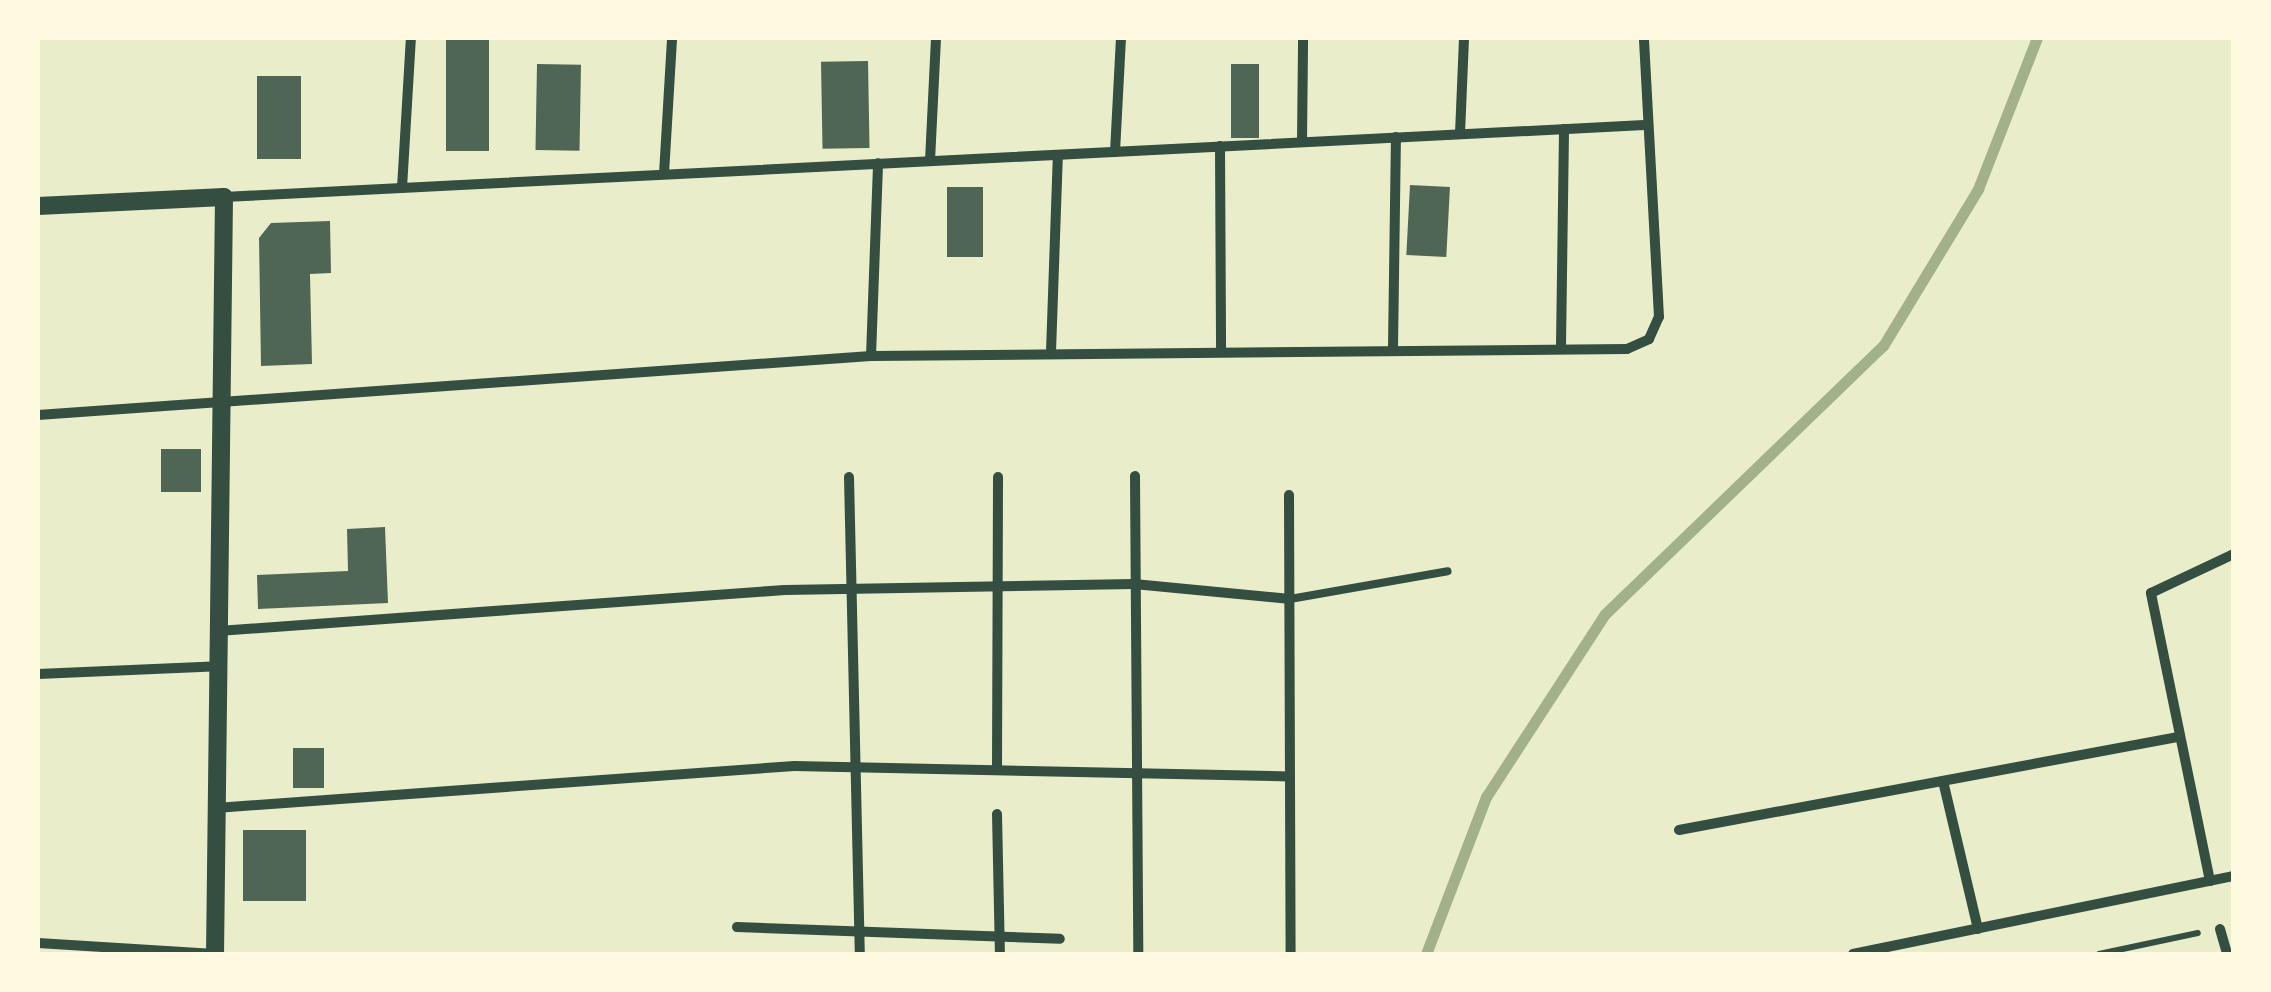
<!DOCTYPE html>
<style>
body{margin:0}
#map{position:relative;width:2271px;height:992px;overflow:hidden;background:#e9edc9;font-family:Mulish,sans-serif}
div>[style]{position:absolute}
.stream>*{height:11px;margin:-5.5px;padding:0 5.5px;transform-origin:5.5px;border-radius:5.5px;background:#a3b18a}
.building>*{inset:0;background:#4f6655;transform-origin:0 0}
.path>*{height:6px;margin:-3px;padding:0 3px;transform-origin:3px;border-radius:3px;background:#344e41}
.service>*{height:8px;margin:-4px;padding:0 4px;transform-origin:4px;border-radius:4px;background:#344e41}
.minor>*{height:10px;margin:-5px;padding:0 5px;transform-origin:5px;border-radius:5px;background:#344e41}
.tertiary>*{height:18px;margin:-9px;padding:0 9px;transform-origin:9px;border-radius:9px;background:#344e41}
span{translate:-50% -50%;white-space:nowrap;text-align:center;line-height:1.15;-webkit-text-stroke:8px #fefae0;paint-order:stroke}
.frame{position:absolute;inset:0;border:40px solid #fefae0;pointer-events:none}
</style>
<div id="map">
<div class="stream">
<div style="left:1426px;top:954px;width:168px;rotate:-69.1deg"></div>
<div style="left:1486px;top:797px;width:218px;rotate:-57deg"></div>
<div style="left:1605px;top:614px;width:386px;rotate:-44deg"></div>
<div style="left:1883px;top:346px;width:184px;rotate:-58.8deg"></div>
<div style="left:1978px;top:189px;width:162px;rotate:-68.7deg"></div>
</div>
<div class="building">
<div style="left:446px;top:38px;width:43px;height:113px"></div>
<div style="left:868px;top:61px;width:87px;height:47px;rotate:89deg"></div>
<div style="left:537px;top:64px;width:44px;height:86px;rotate:1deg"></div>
<div style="left:1231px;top:64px;width:28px;height:74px"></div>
<div style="left:257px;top:76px;width:44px;height:83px"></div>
<div style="left:1410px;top:185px;width:40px;height:70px;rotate:3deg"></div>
<div style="left:983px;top:187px;width:70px;height:36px;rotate:90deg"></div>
<div style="clip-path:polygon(330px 221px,331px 273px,310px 274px,312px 364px,261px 366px,259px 238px,271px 223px)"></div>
<div style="left:161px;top:449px;width:40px;height:43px"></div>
<div style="clip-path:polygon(385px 527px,388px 603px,258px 609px,257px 575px,348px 571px,347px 529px)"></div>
<div style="left:293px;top:748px;width:31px;height:40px"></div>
<div style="left:243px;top:830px;width:63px;height:71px"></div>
</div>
<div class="path">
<div style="left:2099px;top:954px;width:101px;rotate:-12deg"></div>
</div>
<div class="service">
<div style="left:1290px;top:599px;width:160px;rotate:-10deg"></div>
</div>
<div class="minor">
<div style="left:1460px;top:134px;width:96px;rotate:-87.6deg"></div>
<div style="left:1302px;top:142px;width:104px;rotate:-89.4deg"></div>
<div style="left:1220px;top:146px;width:204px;rotate:89.7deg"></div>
<div style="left:1115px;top:152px;width:114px;rotate:-87deg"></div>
<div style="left:930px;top:161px;width:123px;rotate:-87.2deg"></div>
<div style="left:664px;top:174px;width:136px;rotate:-86.6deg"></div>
<div style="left:402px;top:188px;width:150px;rotate:-86.6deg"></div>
<div style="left:224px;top:197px;width:1422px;rotate:-2.9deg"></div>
<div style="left:1561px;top:346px;width:217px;rotate:-89.2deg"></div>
<div style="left:1393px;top:348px;width:211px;rotate:-89.2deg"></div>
<div style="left:1051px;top:352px;width:197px;rotate:-88deg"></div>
<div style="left:871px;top:356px;width:193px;rotate:-87.9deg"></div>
<div style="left:38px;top:415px;width:835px;rotate:-4.05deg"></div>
<div style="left:871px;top:356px;width:756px;rotate:-0.53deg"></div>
<div style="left:1627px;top:349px;width:24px;rotate:-24deg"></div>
<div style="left:1649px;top:339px;width:24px;rotate:-66deg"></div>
<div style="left:1659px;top:317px;width:279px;rotate:-93.1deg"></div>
<div style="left:1135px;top:476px;width:478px;rotate:89.6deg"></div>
<div style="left:849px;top:477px;width:477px;rotate:88.7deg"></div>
<div style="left:1289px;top:495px;width:459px;rotate:89.8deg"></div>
<div style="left:218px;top:631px;width:568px;rotate:-4.14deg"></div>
<div style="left:785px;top:590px;width:349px;rotate:-1deg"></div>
<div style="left:1134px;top:584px;width:157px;rotate:5.5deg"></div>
<div style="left:38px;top:674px;width:180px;rotate:-2.5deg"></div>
<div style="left:997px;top:770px;width:293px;rotate:-89.8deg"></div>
<div style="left:1943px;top:781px;width:152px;rotate:76.7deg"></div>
<div style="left:216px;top:808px;width:580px;rotate:-4.16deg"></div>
<div style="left:794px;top:766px;width:496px;rotate:1.2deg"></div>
<div style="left:997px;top:814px;width:140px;rotate:88.8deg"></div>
<div style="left:1679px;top:830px;width:508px;rotate:-10.56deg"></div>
<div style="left:2210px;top:881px;width:294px;rotate:-101.6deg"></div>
<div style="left:2151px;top:593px;width:92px;rotate:-25.2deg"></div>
<div style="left:737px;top:927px;width:323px;rotate:2.1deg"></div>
<div style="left:2220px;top:929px;width:26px;rotate:74deg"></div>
<div style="left:38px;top:943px;width:177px;rotate:3.6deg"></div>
<div style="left:1853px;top:954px;width:389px;rotate:-11.6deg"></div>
</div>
<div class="tertiary">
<div style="left:38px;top:206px;width:186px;rotate:-2.8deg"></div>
<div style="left:224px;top:197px;width:757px;rotate:90.68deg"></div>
</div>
<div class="frame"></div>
</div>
